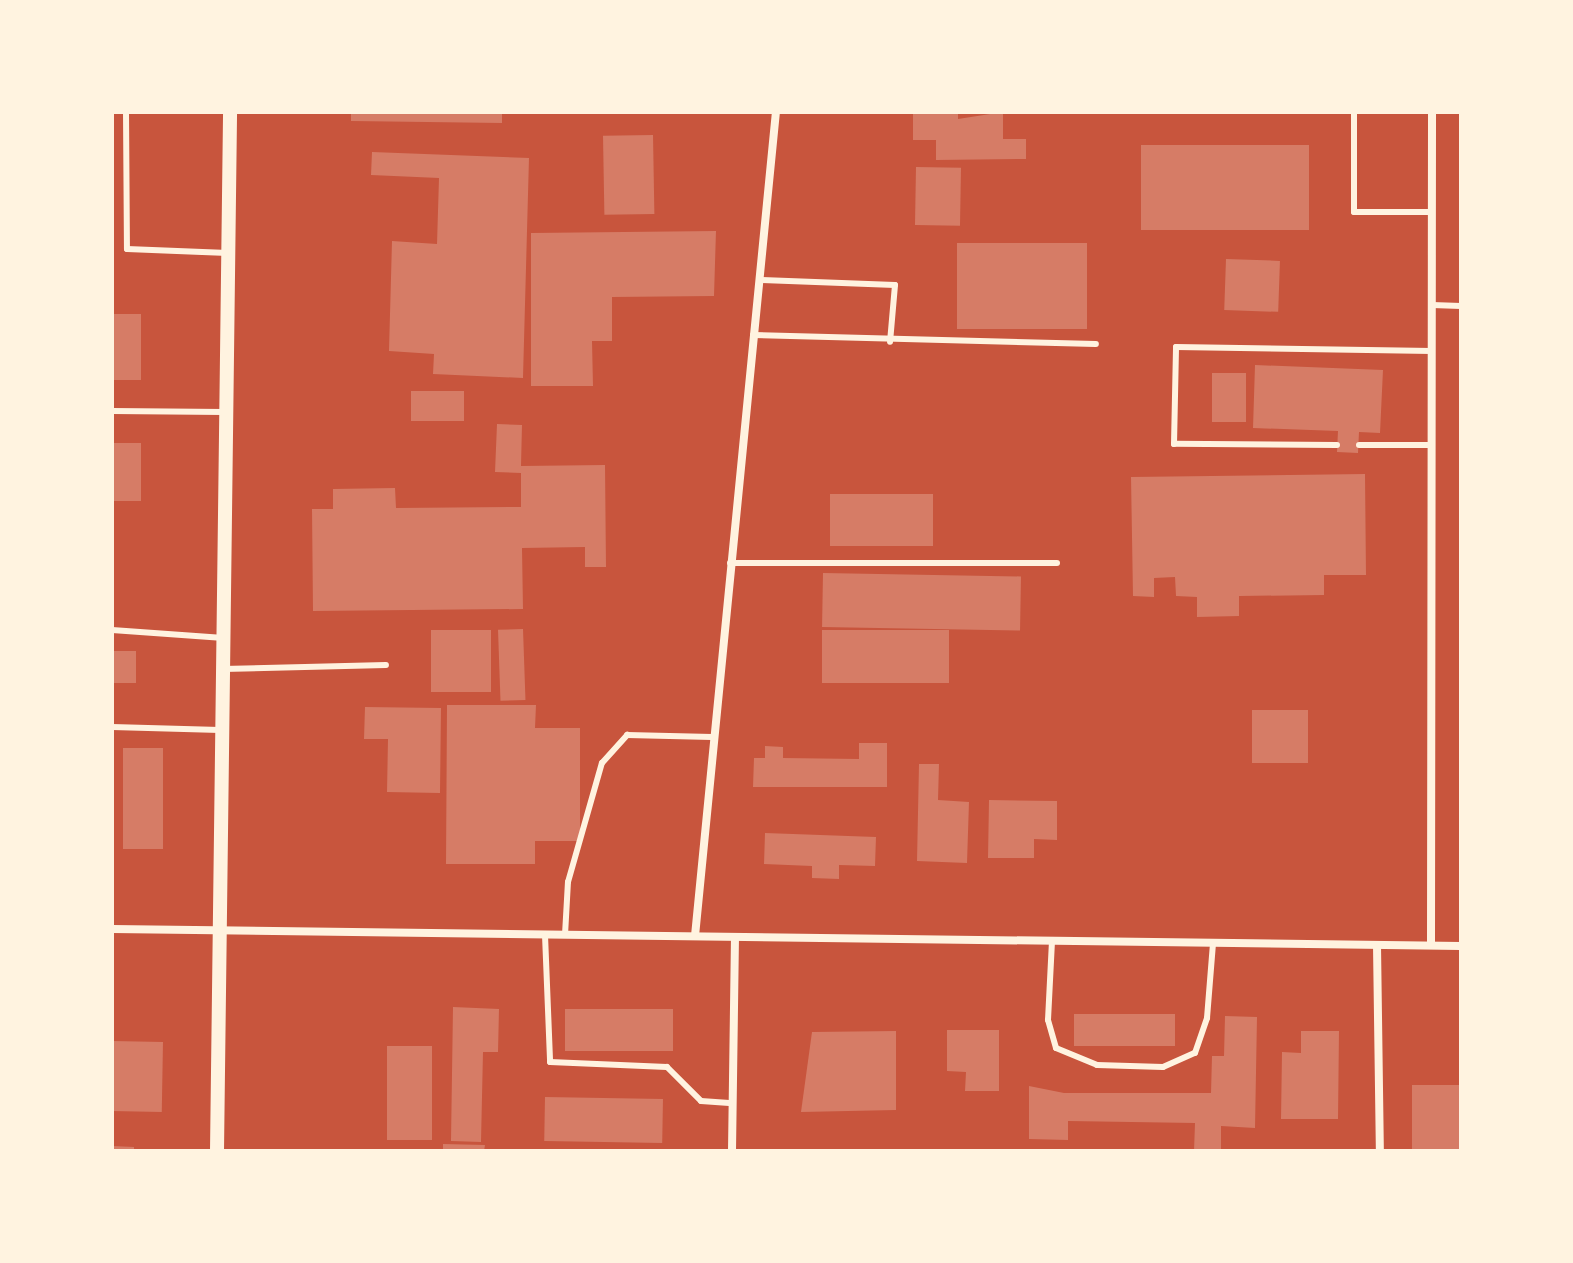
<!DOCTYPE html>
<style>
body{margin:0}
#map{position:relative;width:1573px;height:1263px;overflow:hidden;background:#c8553d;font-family:Figtree,sans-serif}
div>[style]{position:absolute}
.building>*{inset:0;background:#d67c66;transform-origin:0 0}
.service>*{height:6px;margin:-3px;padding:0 3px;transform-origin:3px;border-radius:3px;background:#fff3e0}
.minor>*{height:8px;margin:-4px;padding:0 4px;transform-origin:4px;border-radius:4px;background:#fff3e0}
.tertiary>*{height:14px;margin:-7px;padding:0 7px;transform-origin:7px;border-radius:7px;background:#fff3e0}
span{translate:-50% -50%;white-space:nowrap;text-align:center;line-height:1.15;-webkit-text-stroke:8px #fff3e0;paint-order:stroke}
.frame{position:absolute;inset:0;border:114px solid #fff3e0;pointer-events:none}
</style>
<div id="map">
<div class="building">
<div style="clip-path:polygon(351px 112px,502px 112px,502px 123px,351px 121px)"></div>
<div style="clip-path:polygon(913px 112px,958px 112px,958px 119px,1003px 112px,1003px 139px,1026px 139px,1026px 159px,936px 160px,936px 140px,913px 140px)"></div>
<div style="left:653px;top:135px;width:79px;height:50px;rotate:89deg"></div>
<div style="left:1141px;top:145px;width:168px;height:85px"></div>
<div style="clip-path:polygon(372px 152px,529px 158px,523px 378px,433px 374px,434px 354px,389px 351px,392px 241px,437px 244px,439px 178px,371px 175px)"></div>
<div style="left:916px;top:167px;width:45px;height:58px;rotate:1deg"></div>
<div style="clip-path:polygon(716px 231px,714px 296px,612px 297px,612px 341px,592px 341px,593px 386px,531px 386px,531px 233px)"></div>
<div style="left:957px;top:243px;width:130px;height:86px"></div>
<div style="left:1226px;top:259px;width:54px;height:51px;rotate:2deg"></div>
<div style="left:112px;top:314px;width:29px;height:66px"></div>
<div style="clip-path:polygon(1255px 365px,1383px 370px,1380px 433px,1359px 432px,1358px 453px,1337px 452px,1338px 431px,1253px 428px)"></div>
<div style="left:1212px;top:373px;width:34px;height:49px"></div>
<div style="left:411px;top:391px;width:53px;height:30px"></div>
<div style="clip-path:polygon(497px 424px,522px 425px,521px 466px,605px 465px,606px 567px,585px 567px,585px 547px,522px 548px,523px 609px,313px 611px,312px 509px,333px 509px,333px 489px,395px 488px,396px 508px,521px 507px,521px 473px,495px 472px)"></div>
<div style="left:112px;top:443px;width:29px;height:58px"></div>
<div style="clip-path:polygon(1365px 474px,1366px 575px,1324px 575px,1324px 595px,1239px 596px,1239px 616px,1197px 617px,1197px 597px,1176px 596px,1175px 577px,1154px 578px,1154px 597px,1133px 596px,1131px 477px)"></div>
<div style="left:830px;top:494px;width:103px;height:52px"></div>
<div style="left:823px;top:573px;width:198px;height:54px;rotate:1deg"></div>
<div style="left:523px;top:629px;width:71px;height:25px;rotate:88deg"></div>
<div style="left:431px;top:630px;width:60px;height:62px"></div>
<div style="left:822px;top:630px;width:127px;height:53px"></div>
<div style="left:112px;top:651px;width:24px;height:32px"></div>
<div style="clip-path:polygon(447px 705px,536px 705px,535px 728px,580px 728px,580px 841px,535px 841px,535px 864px,446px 864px)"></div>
<div style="clip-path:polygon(365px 707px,441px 708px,440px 793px,387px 792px,388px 739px,364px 739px)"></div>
<div style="left:1252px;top:710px;width:56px;height:53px"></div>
<div style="clip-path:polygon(859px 743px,887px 743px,887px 787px,753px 787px,754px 758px,765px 758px,765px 746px,783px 747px,783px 758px,859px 759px)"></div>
<div style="left:123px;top:748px;width:40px;height:101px"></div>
<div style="clip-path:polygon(919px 764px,939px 764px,938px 800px,969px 802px,967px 863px,917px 861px)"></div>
<div style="clip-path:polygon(989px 800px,1057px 801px,1057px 840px,1034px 839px,1034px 858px,988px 858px)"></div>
<div style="clip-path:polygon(765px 833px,876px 837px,875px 866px,839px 865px,839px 879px,812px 878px,812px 866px,764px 864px)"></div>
<div style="clip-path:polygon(453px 1007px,499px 1009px,498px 1052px,483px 1052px,481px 1142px,451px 1141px)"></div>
<div style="left:565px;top:1009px;width:108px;height:42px"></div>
<div style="left:1175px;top:1014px;width:32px;height:101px;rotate:90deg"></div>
<div style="clip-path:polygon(1225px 1016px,1257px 1017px,1255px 1128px,1221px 1126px,1221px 1151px,1194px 1151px,1195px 1123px,1068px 1121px,1068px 1140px,1029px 1139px,1029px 1086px,1064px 1093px,1211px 1093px,1212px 1056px,1224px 1056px)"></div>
<div style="clip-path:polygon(947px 1030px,999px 1030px,999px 1091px,965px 1091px,966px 1072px,947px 1071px)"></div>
<div style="clip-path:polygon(896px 1031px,896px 1110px,801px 1112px,812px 1032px)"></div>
<div style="clip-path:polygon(1301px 1031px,1339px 1031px,1338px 1119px,1281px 1119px,1282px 1052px,1301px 1053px)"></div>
<div style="left:112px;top:1041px;width:51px;height:70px;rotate:1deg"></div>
<div style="left:387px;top:1046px;width:45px;height:94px"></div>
<div style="left:1412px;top:1085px;width:49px;height:66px"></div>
<div style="left:545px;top:1097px;width:118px;height:44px;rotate:1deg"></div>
<div style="clip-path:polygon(443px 1144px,485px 1145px,484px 1151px,443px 1151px)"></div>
<div style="clip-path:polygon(112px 1146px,134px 1147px,134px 1151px,112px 1151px)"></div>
</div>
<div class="service">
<div style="left:126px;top:112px;width:137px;rotate:89.6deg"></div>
<div style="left:127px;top:249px;width:101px;rotate:2.3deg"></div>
<div style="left:1354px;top:112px;width:100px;rotate:90deg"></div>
<div style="left:1354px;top:212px;width:78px"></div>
<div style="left:759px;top:280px;width:136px;rotate:2.1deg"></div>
<div style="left:895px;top:285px;width:57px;rotate:95deg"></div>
<div style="left:1432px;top:305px;width:29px;rotate:2deg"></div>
<div style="left:753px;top:335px;width:343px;rotate:1.5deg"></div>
<div style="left:112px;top:411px;width:112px;rotate:0.5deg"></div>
<div style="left:1337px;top:445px;width:163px;rotate:-179.6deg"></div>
<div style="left:1174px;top:444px;width:97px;rotate:-88.8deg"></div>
<div style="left:1176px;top:347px;width:256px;rotate:0.9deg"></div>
<div style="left:1359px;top:445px;width:73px"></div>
<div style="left:730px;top:563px;width:327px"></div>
<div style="left:112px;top:630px;width:112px;rotate:4.1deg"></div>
<div style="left:223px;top:669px;width:163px;rotate:-1.4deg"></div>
<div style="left:112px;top:727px;width:108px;rotate:1.6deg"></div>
<div style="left:545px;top:935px;width:127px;rotate:87.7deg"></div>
<div style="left:550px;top:1062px;width:117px;rotate:2.4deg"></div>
<div style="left:667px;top:1067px;width:48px;rotate:45deg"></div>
<div style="left:701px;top:1101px;width:32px;rotate:4deg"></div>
<div style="left:565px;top:935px;width:53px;rotate:-86.8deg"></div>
<div style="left:568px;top:882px;width:124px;rotate:-74.1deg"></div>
<div style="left:602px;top:763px;width:38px;rotate:-48deg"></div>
<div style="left:627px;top:735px;width:85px;rotate:1.3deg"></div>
<div style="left:1052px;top:941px;width:79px;rotate:92.9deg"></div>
<div style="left:1048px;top:1020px;width:29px;rotate:74deg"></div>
<div style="left:1056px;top:1048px;width:44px;rotate:22.5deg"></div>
<div style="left:1097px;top:1065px;width:66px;rotate:1.7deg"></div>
<div style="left:1163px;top:1067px;width:35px;rotate:-24deg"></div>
<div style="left:1195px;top:1053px;width:37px;rotate:-71deg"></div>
<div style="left:1207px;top:1018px;width:75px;rotate:-85.4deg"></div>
</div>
<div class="minor">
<div style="left:112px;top:929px;width:1349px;rotate:0.72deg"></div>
<div style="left:695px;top:936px;width:828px;rotate:-84.39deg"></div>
<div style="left:1377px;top:945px;width:206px;rotate:89.2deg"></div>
<div style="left:1431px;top:945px;width:833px;rotate:-89.93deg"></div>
<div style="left:732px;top:1151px;width:214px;rotate:-89.2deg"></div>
</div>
<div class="tertiary">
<div style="left:217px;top:1151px;width:1039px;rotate:-89.28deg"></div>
</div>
<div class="frame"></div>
</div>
